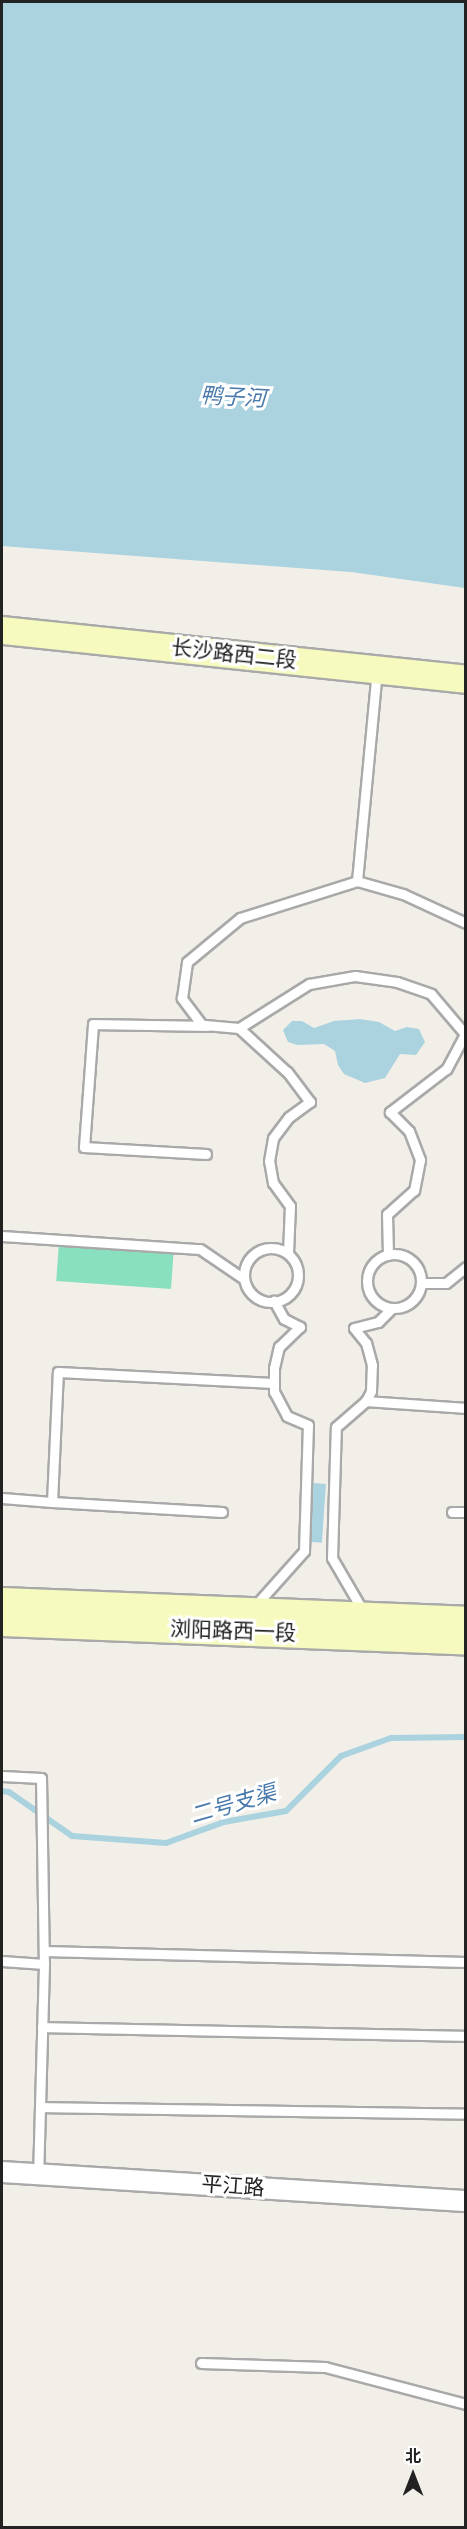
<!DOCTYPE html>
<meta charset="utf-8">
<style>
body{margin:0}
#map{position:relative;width:467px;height:2529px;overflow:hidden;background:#f2efe9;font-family:Raleway,"Noto Sans SC",sans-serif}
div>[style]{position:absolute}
.pitch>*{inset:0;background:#88e0be;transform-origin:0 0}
.water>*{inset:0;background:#aad3df;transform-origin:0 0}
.stream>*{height:6px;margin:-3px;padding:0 3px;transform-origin:3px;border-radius:3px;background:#aad3df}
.roads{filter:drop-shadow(2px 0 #a9a9a9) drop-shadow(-2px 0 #a9a9a9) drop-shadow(0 2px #a9a9a9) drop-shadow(0 -2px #a9a9a9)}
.lane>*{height:9px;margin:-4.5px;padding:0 4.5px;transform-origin:4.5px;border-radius:4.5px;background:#fff}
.lane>.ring{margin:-4.5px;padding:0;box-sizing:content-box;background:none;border:9px solid #fff;border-radius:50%}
.street>*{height:20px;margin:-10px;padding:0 10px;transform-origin:10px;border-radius:10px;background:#fff}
.secondary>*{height:27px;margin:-13.5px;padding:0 13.5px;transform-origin:13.5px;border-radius:13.5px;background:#f7fabf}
span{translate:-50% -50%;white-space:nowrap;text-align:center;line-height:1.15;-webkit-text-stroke:6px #fff;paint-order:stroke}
.street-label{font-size:21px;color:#222}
.water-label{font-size:22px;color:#4a7aab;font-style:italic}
.frame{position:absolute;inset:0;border:3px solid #222;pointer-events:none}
.north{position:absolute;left:383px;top:2445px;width:60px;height:60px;-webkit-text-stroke:4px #fff;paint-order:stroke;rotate:0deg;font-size:16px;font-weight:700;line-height:24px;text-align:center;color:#222}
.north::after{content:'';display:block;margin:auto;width:21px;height:27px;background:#222;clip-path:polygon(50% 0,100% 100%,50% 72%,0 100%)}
</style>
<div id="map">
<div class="pitch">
<div style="left:59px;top:1242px;width:115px;height:39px;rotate:4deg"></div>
</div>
<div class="water">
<div style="clip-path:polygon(2px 2px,465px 2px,465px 588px,351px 572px,2px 546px)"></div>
<div style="clip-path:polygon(360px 1019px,379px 1022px,395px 1031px,407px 1027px,419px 1029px,425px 1042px,416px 1055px,400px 1054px,385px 1078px,365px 1083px,344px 1074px,338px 1065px,335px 1051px,324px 1044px,297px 1045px,288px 1042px,283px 1030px,292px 1021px,302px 1021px,314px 1028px,334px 1021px)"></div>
<div style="left:313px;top:1483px;width:13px;height:59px;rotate:4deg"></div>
</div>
<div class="stream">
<div style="left:2px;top:1791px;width:7px;rotate:8deg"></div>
<div style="left:9px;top:1792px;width:77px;rotate:34.9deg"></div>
<div style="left:72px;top:1836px;width:94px;rotate:4.3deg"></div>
<div style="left:166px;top:1843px;width:62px;rotate:-19.9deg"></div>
<div style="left:224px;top:1822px;width:63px;rotate:-10.1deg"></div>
<div style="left:286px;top:1811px;width:78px;rotate:-45deg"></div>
<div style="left:341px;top:1756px;width:53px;rotate:-19.8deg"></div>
<div style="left:391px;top:1738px;width:75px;rotate:-0.8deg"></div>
</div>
<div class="roads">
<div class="lane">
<div style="left:357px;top:881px;width:211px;rotate:-84.6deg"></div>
<div style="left:239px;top:1028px;width:37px;rotate:-175deg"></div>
<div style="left:202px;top:1025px;width:34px;rotate:-127deg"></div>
<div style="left:182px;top:998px;width:36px;rotate:-82deg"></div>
<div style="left:187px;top:962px;width:69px;rotate:-39.7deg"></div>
<div style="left:240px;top:918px;width:123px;rotate:-17.5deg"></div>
<div style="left:357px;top:881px;width:48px;rotate:15.8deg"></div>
<div style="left:403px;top:894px;width:69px;rotate:24.7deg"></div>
<div style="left:206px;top:1154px;width:122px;rotate:-176.7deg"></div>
<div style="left:84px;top:1147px;width:123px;rotate:-85.8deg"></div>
<div style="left:93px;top:1024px;width:114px;rotate:1deg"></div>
<div style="left:2px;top:1236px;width:198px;rotate:3.8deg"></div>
<div style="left:200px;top:1249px;width:53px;rotate:34.3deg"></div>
<div class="ring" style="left:244px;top:1248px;width:45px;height:45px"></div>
<div style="left:288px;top:1253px;width:47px;rotate:-87.6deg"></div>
<div style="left:290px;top:1206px;width:29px;rotate:-126deg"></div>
<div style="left:273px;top:1183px;width:22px;rotate:-100deg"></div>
<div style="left:269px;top:1161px;width:23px;rotate:-80deg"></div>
<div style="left:273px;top:1138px;width:26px;rotate:-53deg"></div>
<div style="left:289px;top:1117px;width:26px;rotate:-36deg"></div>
<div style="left:310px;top:1102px;width:38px;rotate:-127deg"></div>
<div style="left:287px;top:1072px;width:65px;rotate:-137.5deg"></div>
<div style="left:239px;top:1028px;width:83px;rotate:-32.2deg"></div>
<div style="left:309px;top:984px;width:47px;rotate:-9.9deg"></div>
<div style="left:355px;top:976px;width:42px;rotate:8.1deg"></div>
<div style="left:397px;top:982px;width:36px;rotate:19deg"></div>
<div style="left:431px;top:994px;width:52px;rotate:49.6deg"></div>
<div style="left:465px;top:1034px;width:40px;rotate:118deg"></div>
<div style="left:446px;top:1069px;width:71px;rotate:142.5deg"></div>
<div style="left:390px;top:1112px;width:27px;rotate:45deg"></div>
<div style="left:409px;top:1131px;width:31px;rotate:69deg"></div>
<div style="left:420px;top:1160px;width:31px;rotate:101deg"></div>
<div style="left:414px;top:1190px;width:36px;rotate:138deg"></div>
<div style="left:387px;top:1214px;width:41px;rotate:88.6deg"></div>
<div class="ring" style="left:367px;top:1254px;width:45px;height:45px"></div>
<div style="left:422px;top:1283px;width:24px"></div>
<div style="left:446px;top:1283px;width:26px;rotate:-39deg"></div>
<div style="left:366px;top:1401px;width:100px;rotate:4deg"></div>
<div style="left:2px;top:1498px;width:50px;rotate:4.6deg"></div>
<div style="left:222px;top:1512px;width:170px;rotate:-176.6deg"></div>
<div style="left:52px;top:1502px;width:130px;rotate:-87.4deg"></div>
<div style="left:58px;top:1372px;width:216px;rotate:2.9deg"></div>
<div style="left:452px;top:1512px;width:14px"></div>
<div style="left:254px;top:1607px;width:75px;rotate:-48.2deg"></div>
<div style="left:304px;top:1551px;width:126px;rotate:-88.2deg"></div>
<div style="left:308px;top:1425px;width:23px;rotate:-157deg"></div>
<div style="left:287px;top:1416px;width:27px;rotate:-118deg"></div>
<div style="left:274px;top:1392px;width:24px;rotate:-90deg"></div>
<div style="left:274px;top:1368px;width:22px;rotate:-77deg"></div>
<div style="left:279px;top:1347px;width:29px;rotate:-44deg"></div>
<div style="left:300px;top:1327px;width:18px;rotate:-153deg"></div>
<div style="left:284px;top:1319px;width:21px;rotate:-119deg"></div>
<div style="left:363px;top:1611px;width:61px;rotate:-120.3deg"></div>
<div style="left:332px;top:1558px;width:131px;rotate:-88.3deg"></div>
<div style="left:336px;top:1427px;width:40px;rotate:-41deg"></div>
<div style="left:366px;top:1401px;width:11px;rotate:-63deg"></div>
<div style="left:371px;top:1391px;width:26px;rotate:-88deg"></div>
<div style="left:372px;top:1365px;width:23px;rotate:-105deg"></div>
<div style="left:366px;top:1343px;width:19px;rotate:-129deg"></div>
<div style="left:354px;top:1328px;width:25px;rotate:-14deg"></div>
<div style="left:378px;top:1322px;width:18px;rotate:-45deg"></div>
<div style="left:2px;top:1776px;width:39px;rotate:3deg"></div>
<div style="left:41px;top:1778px;width:186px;rotate:89.1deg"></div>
<div style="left:44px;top:1951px;width:422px;rotate:1.5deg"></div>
<div style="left:2px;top:1961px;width:42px;rotate:4.1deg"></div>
<div style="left:44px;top:1964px;width:210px;rotate:91.6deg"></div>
<div style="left:42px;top:2027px;width:424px;rotate:1.2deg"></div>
<div style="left:40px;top:2107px;width:426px;rotate:0.9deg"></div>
<div style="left:201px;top:2363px;width:124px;rotate:1.8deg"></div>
<div style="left:325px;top:2367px;width:146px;rotate:14.7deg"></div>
</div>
<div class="street">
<div style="left:2px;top:2172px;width:465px;rotate:3.6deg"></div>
</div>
<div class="secondary">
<div style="left:2px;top:630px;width:467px;rotate:6deg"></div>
<div style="left:2px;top:1601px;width:464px;rotate:2.3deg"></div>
<div style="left:2px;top:1622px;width:464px;rotate:2.3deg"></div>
</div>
</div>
<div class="street-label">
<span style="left:234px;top:654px;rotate:6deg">长沙路西二段</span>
<span style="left:233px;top:1631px;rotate:2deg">浏阳路西一段</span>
<span style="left:233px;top:2186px;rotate:4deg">平江路</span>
</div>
<div class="water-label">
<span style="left:233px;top:397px;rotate:3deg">鸭子河</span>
<span style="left:233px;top:1804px;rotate:-16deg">二号支渠</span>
</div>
<div class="frame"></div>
<div class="north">北</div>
</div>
